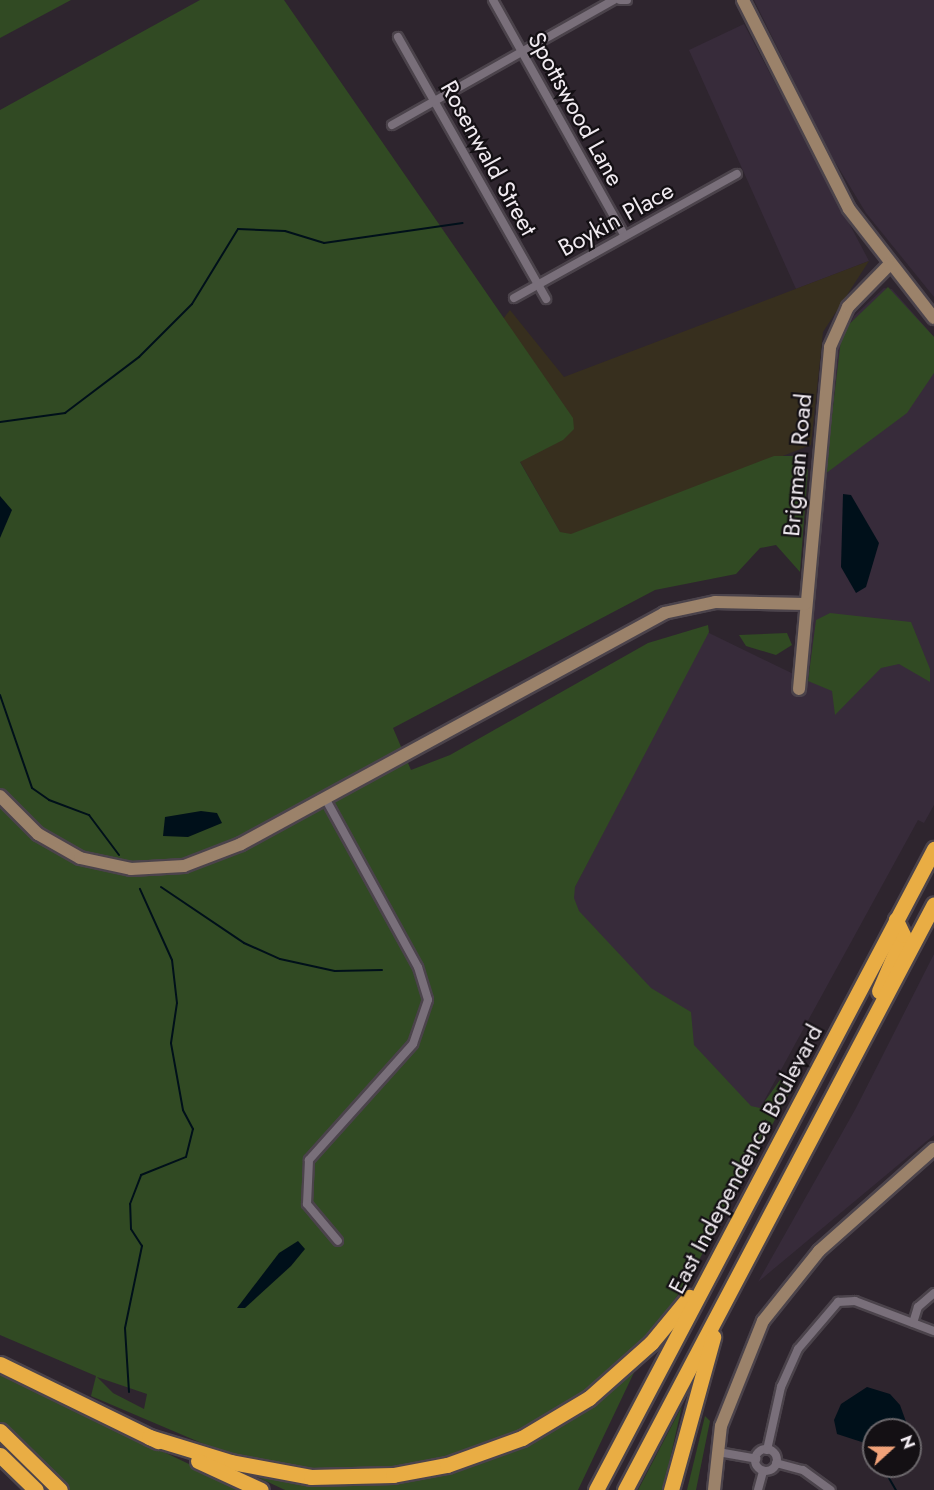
<!DOCTYPE html>
<style>
body{margin:0}
#map{position:relative;width:934px;height:1490px;overflow:hidden;background:#2e252e;font-family:Jost,sans-serif}
div>[style]{position:absolute}
.commercial>*{inset:0;background:#372b3a}
.industrial>*{inset:0;background:#372f1e}
.green>*{inset:0;background:#314a23}
.water>*{inset:0;background:#00101a}
.stream>*{height:2px;margin:-1px;padding:0 1px;transform-origin:1px;border-radius:1px;background:#00101a}
.roads{filter:drop-shadow(2px 0 #4b434b) drop-shadow(-2px 0 #4b434b) drop-shadow(0 2px #4b434b) drop-shadow(0 -2px #4b434b)}
.street>*{height:8px;margin:-4px;padding:0 4px;transform-origin:4px;border-radius:4px;background:#796f7a}
.street>.ring{margin:-4px;padding:0;box-sizing:content-box;background:none;border:8px solid #796f7a;border-radius:50%}
.secondary>*{height:12px;margin:-6px;padding:0 6px;transform-origin:6px;border-radius:6px;background:#9b826a}
.highway>*{height:15px;margin:-7.5px;padding:0 7.5px;transform-origin:7.5px;border-radius:7.5px;background:#e9ad44}
span{translate:-50% -50%;white-space:nowrap;text-align:center;line-height:1.15;-webkit-text-stroke:4.5px #141014;paint-order:stroke}
.street-label{font-size:24px;color:#f1ebf1}
.north{position:absolute;left:862px;top:1418px;width:60px;height:60px;box-sizing:border-box;background:#141014;border:2px solid #6c686c;border-radius:50%;rotate:69deg;font-size:16px;font-weight:700;line-height:24px;text-align:center;color:#f1ebf1}
.north::after{content:'';display:block;margin:auto;width:21px;height:27px;background:#f0a279;clip-path:polygon(50% 0,100% 100%,50% 72%,0 100%)}
</style>
<div id="map">
<div class="commercial">
<div style="clip-path:polygon(754px 0,934px 0,934px 297px,866px 213px,826px 147px)"></div>
<div style="clip-path:polygon(744px 24px,869px 261px,796px 289px,689px 50px)"></div>
<div style="clip-path:polygon(884px 288px,892px 289px,934px 337px,934px 805px,924px 823px,918px 820px,754px 1119px,565px 906px,707px 632px,808px 681px,836px 353px,854px 316px)"></div>
<div style="clip-path:polygon(934px 954px,934px 1135px,758px 1282px,856px 1108px)"></div>
</div>
<div class="industrial">
<div style="clip-path:polygon(869px 261px,823px 332px,811px 445px,565px 541px,466px 366px,510px 310px,564px 377px)"></div>
</div>
<div class="green">
<div style="clip-path:polygon(0 0,71px 0,0 38px)"></div>
<div style="clip-path:polygon(evenodd,200px 0,284px 0,573px 418px,574px 429px,563px 440px,520px 462px,560px 532px,571px 534px,774px 456px,799px 456px,808px 470px,800px 572px,776px 545px,760px 548px,736px 574px,655px 590px,393px 728px,411px 770px,450px 755px,648px 643px,708px 625px,709px 632px,575px 887px,574px 898px,579px 911px,651px 988px,691px 1012px,694px 1045px,751px 1106px,760px 1108px,780px 1080px,792px 1088px,686px 1284px,648px 1336px,583px 1393px,519px 1432px,440px 1460px,391px 1468px,296px 1468px,232px 1456px,91px 1396px,96px 1376px,0 1335px,0 110px,200px 0,97px 1377px,147px 1394px,144px 1409px,113px 1393px,97px 1377px)"></div>
<div style="clip-path:polygon(888px 287px,934px 337px,934px 373px,907px 413px,825px 474px,842px 331px)"></div>
<div style="clip-path:polygon(830px 613px,911px 622px,930px 669px,930px 682px,899px 664px,881px 668px,835px 715px,832px 691px,808px 681px,816px 620px)"></div>
<div style="clip-path:polygon(787px 633px,792px 645px,776px 655px,746px 646px,739px 635px)"></div>
<div style="clip-path:polygon(639px 1362px,578px 1490px,285px 1490px,253px 1475px,376px 1483px,479px 1462px,526px 1442px)"></div>
<div style="clip-path:polygon(0 1375px,112px 1427px,243px 1490px,52px 1490px,0 1439px)"></div>
<div style="clip-path:polygon(682px 1406px,663px 1490px,638px 1490px)"></div>
<div style="clip-path:polygon(705px 1416px,710px 1421px,696px 1490px,687px 1490px)"></div>
</div>
<div class="water">
<div style="clip-path:polygon(843px 494px,851px 495px,879px 543px,866px 587px,856px 593px,841px 567px)"></div>
<div style="clip-path:polygon(0 496px,12px 510px,0 538px)"></div>
<div style="clip-path:polygon(201px 811px,217px 813px,222px 823px,188px 837px,163px 836px,165px 817px)"></div>
<div style="clip-path:polygon(298px 1241px,305px 1249px,291px 1266px,245px 1308px,237px 1308px,279px 1253px)"></div>
<div style="clip-path:polygon(867px 1387px,890px 1394px,900px 1405px,909px 1430px,874px 1430px,874px 1446px,837px 1434px,834px 1420px,841px 1404px)"></div>
</div>
<div class="stream">
<div style="left:0;top:422px;width:66px;rotate:-7.9deg"></div>
<div style="left:65px;top:413px;width:93px;rotate:-37.1deg"></div>
<div style="left:139px;top:357px;width:75px;rotate:-45deg"></div>
<div style="left:192px;top:304px;width:88px;rotate:-58.5deg"></div>
<div style="left:238px;top:229px;width:47px;rotate:2.4deg"></div>
<div style="left:285px;top:231px;width:41px;rotate:17.1deg"></div>
<div style="left:324px;top:243px;width:140px;rotate:-8.2deg"></div>
<div style="left:0;top:695px;width:98px;rotate:71deg"></div>
<div style="left:32px;top:788px;width:21px;rotate:35deg"></div>
<div style="left:49px;top:800px;width:43px;rotate:20.6deg"></div>
<div style="left:89px;top:815px;width:50px;rotate:53.1deg"></div>
<div style="left:161px;top:887px;width:100px;rotate:34deg"></div>
<div style="left:244px;top:943px;width:39px;rotate:24deg"></div>
<div style="left:280px;top:959px;width:56px;rotate:12.3deg"></div>
<div style="left:335px;top:971px;width:47px;rotate:-1.2deg"></div>
<div style="left:129px;top:1392px;width:64px;rotate:-93.6deg"></div>
<div style="left:125px;top:1328px;width:84px;rotate:-78.3deg"></div>
<div style="left:142px;top:1246px;width:20px;rotate:-123deg"></div>
<div style="left:131px;top:1229px;width:25px;rotate:-92deg"></div>
<div style="left:130px;top:1204px;width:31px;rotate:-69deg"></div>
<div style="left:141px;top:1175px;width:48px;rotate:-21.8deg"></div>
<div style="left:186px;top:1157px;width:29px;rotate:-76deg"></div>
<div style="left:193px;top:1129px;width:21px;rotate:-118deg"></div>
<div style="left:183px;top:1110px;width:68px;rotate:-100.2deg"></div>
<div style="left:171px;top:1043px;width:40px;rotate:-81.5deg"></div>
<div style="left:177px;top:1003px;width:43px;rotate:-96.6deg"></div>
<div style="left:172px;top:960px;width:78px;rotate:-114.3deg"></div>
<div style="left:870px;top:1445px;width:8px;rotate:60deg"></div>
<div style="left:882px;top:1466px;width:28px;rotate:60deg"></div>
</div>
<div class="roads">
<div class="street">
<div style="left:493px;top:0;width:270px;rotate:60.8deg"></div>
<div style="left:620px;top:0;width:7px"></div>
<div style="left:398px;top:37px;width:301px;rotate:60.5deg"></div>
<div style="left:392px;top:125px;width:255px;rotate:-29.4deg"></div>
<div style="left:514px;top:298px;width:255px;rotate:-29.1deg"></div>
<div style="left:325px;top:798px;width:193px;rotate:61.2deg"></div>
<div style="left:418px;top:967px;width:34px;rotate:73deg"></div>
<div style="left:428px;top:1000px;width:46px;rotate:108.8deg"></div>
<div style="left:413px;top:1044px;width:156px;rotate:131.9deg"></div>
<div style="left:309px;top:1160px;width:44px;rotate:92.6deg"></div>
<div style="left:307px;top:1204px;width:48px;rotate:50deg"></div>
<div style="left:913px;top:1323px;width:17px;rotate:-73deg"></div>
<div style="left:918px;top:1307px;width:21px;rotate:-41deg"></div>
<div class="ring" style="left:755px;top:1449px;width:14px;height:14px"></div>
<div style="left:767px;top:1450px;width:65px;rotate:-77.5deg"></div>
<div style="left:781px;top:1387px;width:42px;rotate:-65.9deg"></div>
<div style="left:798px;top:1349px;width:62px;rotate:-49.6deg"></div>
<div style="left:838px;top:1302px;width:17px;rotate:-3deg"></div>
<div style="left:855px;top:1301px;width:85px;rotate:20.8deg"></div>
<div style="left:718px;top:1452px;width:39px;rotate:10deg"></div>
<div style="left:776px;top:1463px;width:28px;rotate:15deg"></div>
<div style="left:803px;top:1470px;width:34px;rotate:36deg"></div>
<div style="left:758px;top:1490px;width:20px;rotate:-75deg"></div>
</div>
<div class="secondary">
<div style="left:743px;top:0;width:234px;rotate:63.1deg"></div>
<div style="left:849px;top:209px;width:138px;rotate:52.1deg"></div>
<div style="left:799px;top:689px;width:343px;rotate:-84.8deg"></div>
<div style="left:830px;top:347px;width:44px;rotate:-65.8deg"></div>
<div style="left:848px;top:307px;width:59px;rotate:-45.7deg"></div>
<div style="left:0;top:796px;width:54px;rotate:45deg"></div>
<div style="left:38px;top:834px;width:48px;rotate:29.7deg"></div>
<div style="left:80px;top:858px;width:52px;rotate:12.2deg"></div>
<div style="left:131px;top:869px;width:53px;rotate:-3.2deg"></div>
<div style="left:184px;top:866px;width:61px;rotate:-21.1deg"></div>
<div style="left:241px;top:844px;width:482px;rotate:-28.6deg"></div>
<div style="left:664px;top:613px;width:52px;rotate:-12.2deg"></div>
<div style="left:715px;top:602px;width:90px;rotate:1.3deg"></div>
<div style="left:714px;top:1490px;width:64px;rotate:-83.8deg"></div>
<div style="left:721px;top:1426px;width:113px;rotate:-68.2deg"></div>
<div style="left:763px;top:1321px;width:90px;rotate:-51.3deg"></div>
<div style="left:819px;top:1251px;width:154px;rotate:-41.6deg"></div>
</div>
<div class="highway">
<div style="left:879px;top:991px;width:61px;rotate:-66.8deg"></div>
<div style="left:903px;top:935px;width:17px;rotate:-115deg"></div>
<div style="left:0;top:1364px;width:176px;rotate:26deg"></div>
<div style="left:0;top:1431px;width:84px;rotate:44.5deg"></div>
<div style="left:149px;top:1437px;width:86px;rotate:17deg"></div>
<div style="left:231px;top:1462px;width:81px;rotate:10.6deg"></div>
<div style="left:311px;top:1477px;width:82px;rotate:-1.4deg"></div>
<div style="left:393px;top:1475px;width:55px;rotate:-10.5deg"></div>
<div style="left:447px;top:1465px;width:80px;rotate:-19.8deg"></div>
<div style="left:522px;top:1438px;width:78px;rotate:-30.8deg"></div>
<div style="left:589px;top:1398px;width:83px;rotate:-41.6deg"></div>
<div style="left:651px;top:1343px;width:60px;rotate:-50.4deg"></div>
<div style="left:0;top:1455px;width:50px;rotate:44.2deg"></div>
<div style="left:198px;top:1461px;width:69px;rotate:24.7deg"></div>
<div style="left:596px;top:1490px;width:725px;rotate:-62.2deg"></div>
<div style="left:625px;top:1490px;width:662px;rotate:-62.2deg"></div>
<div style="left:671px;top:1490px;width:159px;rotate:-74.6deg"></div>
</div>
</div>
<div class="street-label">
<span style="left:576px;top:109px;rotate:61deg">Spottswood Lane</span>
<span style="left:489px;top:158px;rotate:61deg">Rosenwald Street</span>
<span style="left:616px;top:219px;rotate:-29deg">Boykin Place</span>
<span style="left:797px;top:465px;rotate:-85deg">Brigman Road</span>
<span style="left:745px;top:1159px;rotate:-62deg">East Independence Boulevard</span>
</div>
<div class="north">N</div>
</div>
